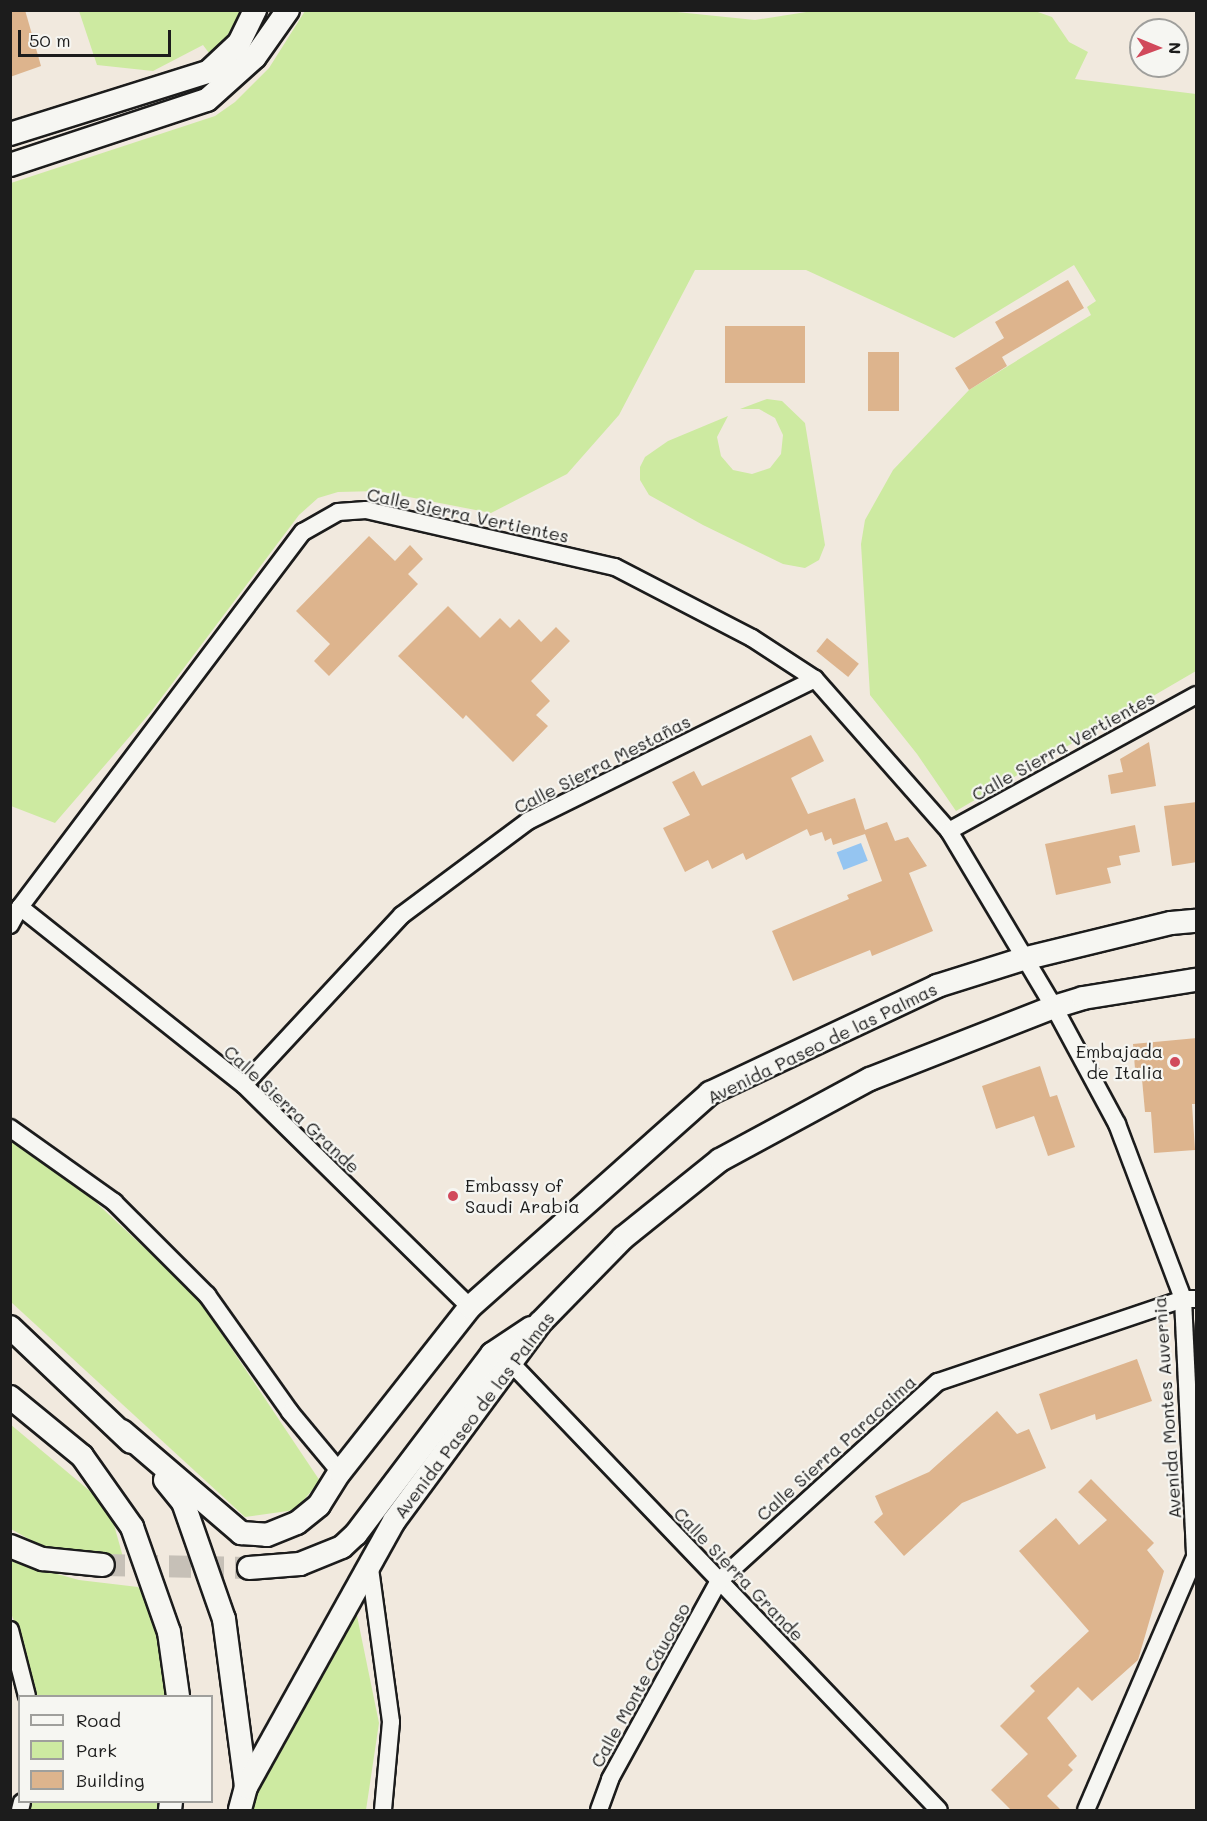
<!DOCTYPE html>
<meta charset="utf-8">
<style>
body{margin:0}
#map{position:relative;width:1207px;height:1821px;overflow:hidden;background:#f1e9de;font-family:Mali,sans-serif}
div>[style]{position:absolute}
.green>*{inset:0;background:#cdeaa1;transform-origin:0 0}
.water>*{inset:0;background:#95c5f1;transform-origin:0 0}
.building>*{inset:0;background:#ddb48d;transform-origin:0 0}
.secondary-tunnel>*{height:22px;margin-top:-11px;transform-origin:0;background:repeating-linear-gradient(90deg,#c6c0b7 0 22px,transparent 0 33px)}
.roads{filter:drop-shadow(2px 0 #1c1c1c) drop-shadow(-2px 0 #1c1c1c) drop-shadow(0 2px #1c1c1c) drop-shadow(0 -2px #1c1c1c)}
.minor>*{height:16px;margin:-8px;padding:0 8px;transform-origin:8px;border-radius:8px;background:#f6f6f2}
.secondary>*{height:22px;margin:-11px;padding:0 11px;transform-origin:11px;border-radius:11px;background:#f6f6f2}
.dots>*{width:16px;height:16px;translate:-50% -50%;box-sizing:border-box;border:3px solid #f6f6f2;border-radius:50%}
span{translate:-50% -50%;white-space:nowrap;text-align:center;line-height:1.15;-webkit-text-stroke:4.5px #f6f6f2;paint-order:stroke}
.street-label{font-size:18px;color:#1c1c1c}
.poi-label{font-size:18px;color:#1c1c1c}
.right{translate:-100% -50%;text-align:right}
.left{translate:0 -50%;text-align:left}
.frame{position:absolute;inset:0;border:12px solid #1c1c1c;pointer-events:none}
.legend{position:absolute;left:18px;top:1695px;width:195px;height:108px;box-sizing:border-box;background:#f6f6f2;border:2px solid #9f9f9c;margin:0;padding:8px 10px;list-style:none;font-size:18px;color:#1c1c1c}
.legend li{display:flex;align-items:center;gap:12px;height:30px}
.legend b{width:30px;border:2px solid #9f9f9c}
.north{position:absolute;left:1129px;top:18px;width:60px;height:60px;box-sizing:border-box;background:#f6f6f2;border:2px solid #9f9f9c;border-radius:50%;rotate:91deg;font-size:16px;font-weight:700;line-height:24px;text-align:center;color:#1c1c1c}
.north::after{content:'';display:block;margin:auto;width:21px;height:27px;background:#d1495b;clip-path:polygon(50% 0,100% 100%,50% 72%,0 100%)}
.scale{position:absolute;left:18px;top:30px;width:153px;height:27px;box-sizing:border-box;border:3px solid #1c1c1c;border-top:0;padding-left:8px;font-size:18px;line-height:21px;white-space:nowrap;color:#1c1c1c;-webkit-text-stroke:4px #f6f6f2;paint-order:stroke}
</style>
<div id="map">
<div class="green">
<div style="clip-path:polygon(79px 11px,244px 11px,212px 57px,203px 45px,153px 71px,97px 65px)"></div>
<div style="clip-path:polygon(667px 11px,755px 20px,819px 10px,1035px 11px,1052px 17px,1069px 42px,1088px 52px,1075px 79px,1196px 94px,1196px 671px,956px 811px,917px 754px,870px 695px,861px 544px,865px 520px,893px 470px,969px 390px,1091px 315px,1087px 307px,1096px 301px,1074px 265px,954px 338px,806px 270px,695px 270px,619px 415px,567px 474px,491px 513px,378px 491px,338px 492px,318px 498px,299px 515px,150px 713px,55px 823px,11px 806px,11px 183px,215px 116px,235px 102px,269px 68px,305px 11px)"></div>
<div style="clip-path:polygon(767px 399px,782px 401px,805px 423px,825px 545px,819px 560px,805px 568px,783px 564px,703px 525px,649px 495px,640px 480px,640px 467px,645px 457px,668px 441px,728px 416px,717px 437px,721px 456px,733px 470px,752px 474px,770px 468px,781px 454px,783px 435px,775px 418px,759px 409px,740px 409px)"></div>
<div style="clip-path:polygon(10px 1140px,72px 1180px,197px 1297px,320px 1481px,295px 1510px,245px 1517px,11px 1302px)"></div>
<div style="clip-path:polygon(10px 1424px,109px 1507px,123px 1557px,43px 1547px,11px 1529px)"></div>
<div style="clip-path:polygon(10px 1561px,79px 1580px,138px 1587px,151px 1600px,161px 1634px,170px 1696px,34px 1696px,25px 1650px,11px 1613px)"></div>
<div style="clip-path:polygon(355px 1606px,379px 1723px,366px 1810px,252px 1810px,256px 1794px)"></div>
<div style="left:29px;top:1802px;width:134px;height:8px"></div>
</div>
<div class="water">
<div style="left:861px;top:843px;width:19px;height:26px;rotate:69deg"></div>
</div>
<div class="building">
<div style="clip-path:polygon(10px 10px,25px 10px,41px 66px,10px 77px)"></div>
<div style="clip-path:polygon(1068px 280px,1084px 308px,1002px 357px,1007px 366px,969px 390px,955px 368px,1004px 338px,995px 322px)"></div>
<div style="left:725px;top:326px;width:80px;height:57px"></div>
<div style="left:868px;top:352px;width:31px;height:59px"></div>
<div style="clip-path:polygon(369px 536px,395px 561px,410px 545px,423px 559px,408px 574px,418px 584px,329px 676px,314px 661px,330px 644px,296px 611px)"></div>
<div style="clip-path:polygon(448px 606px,480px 638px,500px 618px,510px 628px,519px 619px,541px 642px,556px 627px,570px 641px,531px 681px,550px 701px,536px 715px,548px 726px,513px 762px,466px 715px,463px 719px,398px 656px)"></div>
<div style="left:827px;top:638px;width:41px;height:17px;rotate:39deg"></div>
<div style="clip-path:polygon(811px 735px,824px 761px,791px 778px,808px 814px,855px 798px,865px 830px,887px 822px,895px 841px,908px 837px,927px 866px,909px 873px,933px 931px,872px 956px,870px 950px,793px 981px,772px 931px,849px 899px,847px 895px,882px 881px,865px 834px,833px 845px,831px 838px,825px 841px,822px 832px,810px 836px,807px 829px,746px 860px,743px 853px,712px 869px,708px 860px,685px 872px,663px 828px,690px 815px,672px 782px,694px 771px,702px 786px)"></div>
<div style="clip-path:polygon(1149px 742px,1156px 786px,1111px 794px,1108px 775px,1123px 772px,1120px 759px)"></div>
<div style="clip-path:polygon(1197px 802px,1197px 862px,1172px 866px,1164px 806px)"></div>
<div style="clip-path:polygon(1135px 825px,1140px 852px,1119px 856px,1121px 865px,1107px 868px,1111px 883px,1056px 895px,1045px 844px)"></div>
<div style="clip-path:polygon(1197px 1038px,1197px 1104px,1192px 1104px,1195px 1150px,1154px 1153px,1151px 1112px,1145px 1112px,1141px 1068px,1135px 1069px,1133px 1044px)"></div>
<div style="clip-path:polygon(1040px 1066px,1050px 1097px,1057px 1095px,1075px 1147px,1048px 1156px,1034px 1116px,996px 1129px,982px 1086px)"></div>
<div style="clip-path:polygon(1137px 1359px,1152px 1401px,1096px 1420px,1095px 1414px,1051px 1430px,1039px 1394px)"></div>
<div style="clip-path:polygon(997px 1411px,1017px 1434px,1029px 1429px,1046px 1468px,962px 1503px,904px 1556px,874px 1522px,883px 1514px,875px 1496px,929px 1472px)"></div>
<div style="clip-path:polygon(1091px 1479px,1154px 1543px,1147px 1550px,1164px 1571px,1138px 1660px,1092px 1701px,1078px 1687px,1047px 1718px,1077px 1756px,1068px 1765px,1073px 1770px,1047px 1796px,1061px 1810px,1011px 1810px,991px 1790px,1028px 1754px,1000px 1726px,1035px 1691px,1030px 1686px,1089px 1631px,1019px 1551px,1056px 1518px,1079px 1545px,1107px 1520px,1078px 1492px)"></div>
</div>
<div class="secondary-tunnel">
<div style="left:103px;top:1565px;width:146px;rotate:1.2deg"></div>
</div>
<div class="roads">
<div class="minor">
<div style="left:949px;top:831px;width:282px;rotate:-28.8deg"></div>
<div style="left:20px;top:907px;width:286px;rotate:38.5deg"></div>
<div style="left:244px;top:1085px;width:317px;rotate:44.5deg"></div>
<div style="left:10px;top:925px;width:21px;rotate:-61deg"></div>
<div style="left:20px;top:907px;width:470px;rotate:-53deg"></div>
<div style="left:303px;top:532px;width:40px;rotate:-29.7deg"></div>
<div style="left:338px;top:512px;width:28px;rotate:-4deg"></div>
<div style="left:366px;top:510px;width:255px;rotate:12.9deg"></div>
<div style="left:615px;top:567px;width:154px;rotate:27.4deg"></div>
<div style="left:752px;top:638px;width:75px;rotate:33.1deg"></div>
<div style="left:815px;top:679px;width:203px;rotate:48.6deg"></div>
<div style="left:949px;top:831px;width:205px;rotate:59.2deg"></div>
<div style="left:1054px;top:1007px;width:133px;rotate:61.7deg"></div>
<div style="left:1117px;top:1124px;width:187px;rotate:69.3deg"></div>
<div style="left:1183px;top:1299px;width:258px;rotate:87.3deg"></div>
<div style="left:1195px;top:1557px;width:275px;rotate:113.3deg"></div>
<div style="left:244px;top:1085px;width:232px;rotate:-47.1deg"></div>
<div style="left:402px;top:915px;width:157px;rotate:-36.7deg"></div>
<div style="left:528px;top:821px;width:320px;rotate:-26.3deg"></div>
<div style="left:10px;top:1128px;width:128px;rotate:35.4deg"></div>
<div style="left:114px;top:1202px;width:132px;rotate:45deg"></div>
<div style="left:207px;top:1295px;width:143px;rotate:54.6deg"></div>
<div style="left:290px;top:1412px;width:78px;rotate:50.2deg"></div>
<div style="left:512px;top:1364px;width:617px;rotate:46.25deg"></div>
<div style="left:369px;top:1561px;width:162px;rotate:82.2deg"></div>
<div style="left:391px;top:1722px;width:88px;rotate:95.2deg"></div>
<div style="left:10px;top:1630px;width:68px;rotate:75.6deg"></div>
<div style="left:20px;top:1810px;width:8px;rotate:-76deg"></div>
<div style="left:599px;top:1810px;width:33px;rotate:-70deg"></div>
<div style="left:610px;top:1779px;width:226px;rotate:-61.2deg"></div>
<div style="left:719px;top:1581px;width:296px;rotate:-42.3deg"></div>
<div style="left:938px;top:1382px;width:259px;rotate:-18.7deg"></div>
<div style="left:1183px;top:1299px;width:13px"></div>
</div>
<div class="secondary">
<div style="left:10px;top:134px;width:207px;rotate:-17.4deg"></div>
<div style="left:208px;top:72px;width:42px;rotate:-43.1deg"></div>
<div style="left:239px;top:43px;width:37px;rotate:-64deg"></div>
<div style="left:10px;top:165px;width:207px;rotate:-18.3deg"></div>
<div style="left:207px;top:100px;width:64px;rotate:-41.9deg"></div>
<div style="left:255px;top:57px;width:57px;rotate:-54.9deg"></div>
<div style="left:10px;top:1327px;width:167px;rotate:43.5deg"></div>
<div style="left:10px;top:1397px;width:93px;rotate:39.3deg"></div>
<div style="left:82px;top:1456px;width:87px;rotate:54.8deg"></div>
<div style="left:132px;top:1527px;width:111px;rotate:70.6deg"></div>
<div style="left:169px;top:1632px;width:65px;rotate:82deg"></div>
<div style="left:122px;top:1431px;width:157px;rotate:40.6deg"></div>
<div style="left:241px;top:1533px;width:26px;rotate:4deg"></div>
<div style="left:267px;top:1535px;width:32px;rotate:-22deg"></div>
<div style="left:297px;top:1523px;width:28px;rotate:-39deg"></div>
<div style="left:319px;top:1505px;width:39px;rotate:-58deg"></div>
<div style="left:340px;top:1472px;width:210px;rotate:-51.8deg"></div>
<div style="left:470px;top:1307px;width:322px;rotate:-41.7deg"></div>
<div style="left:710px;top:1093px;width:251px;rotate:-25.2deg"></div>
<div style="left:937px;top:986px;width:90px;rotate:-17.4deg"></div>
<div style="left:1023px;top:959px;width:152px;rotate:-13.7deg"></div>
<div style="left:1171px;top:923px;width:25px;rotate:-5deg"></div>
<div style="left:165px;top:1480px;width:28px;rotate:51deg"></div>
<div style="left:183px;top:1502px;width:124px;rotate:70.7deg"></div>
<div style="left:224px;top:1619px;width:169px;rotate:82.5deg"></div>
<div style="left:246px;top:1787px;width:24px;rotate:105deg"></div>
<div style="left:10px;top:1546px;width:35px;rotate:22deg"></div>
<div style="left:43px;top:1559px;width:60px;rotate:5.7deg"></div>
<div style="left:249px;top:1568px;width:51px;rotate:-4.5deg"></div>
<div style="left:300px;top:1564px;width:45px;rotate:-22deg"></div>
<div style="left:342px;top:1547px;width:19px;rotate:-43deg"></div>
<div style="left:356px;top:1534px;width:226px;rotate:-52.9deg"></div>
<div style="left:492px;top:1354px;width:47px;rotate:-33.7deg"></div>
<div style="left:246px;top:1787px;width:304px;rotate:-60.9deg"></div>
<div style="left:394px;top:1521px;width:246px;rotate:-53.6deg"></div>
<div style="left:540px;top:1323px;width:119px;rotate:-45.7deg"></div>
<div style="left:623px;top:1238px;width:124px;rotate:-38.8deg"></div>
<div style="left:720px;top:1160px;width:170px;rotate:-28.4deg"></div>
<div style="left:870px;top:1079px;width:198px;rotate:-21.4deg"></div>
<div style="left:1054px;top:1007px;width:30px;rotate:-17deg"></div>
<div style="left:1083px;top:998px;width:114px;rotate:-9.1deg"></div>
<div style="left:170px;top:1810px;width:8px;rotate:-83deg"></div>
</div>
</div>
<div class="dots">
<div style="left:1175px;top:1062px;background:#d1495b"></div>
<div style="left:453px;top:1196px;background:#d1495b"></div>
</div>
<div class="street-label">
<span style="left:468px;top:515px;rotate:12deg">Calle Sierra Vertientes</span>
<span style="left:1063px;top:746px;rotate:-29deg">Calle Sierra Vertientes</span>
<span style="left:602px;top:764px;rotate:-27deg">Calle Sierra Mestañas</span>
<span style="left:822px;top:1043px;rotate:-26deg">Avenida Paseo de las Palmas</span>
<span style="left:292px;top:1109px;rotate:43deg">Calle Sierra Grande</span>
<span style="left:1167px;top:1408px;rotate:-94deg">Avenida Montes Auvernia</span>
<span style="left:474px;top:1415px;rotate:-53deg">Avenida Paseo de las Palmas</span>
<span style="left:836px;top:1448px;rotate:-42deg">Calle Sierra Paracaima</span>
<span style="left:739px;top:1574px;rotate:46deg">Calle Sierra Grande</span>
<span style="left:640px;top:1685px;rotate:-61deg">Calle Monte Cáucaso</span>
</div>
<div class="poi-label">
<span class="right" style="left:1163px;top:1062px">Embajada<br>de Italia</span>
<span class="left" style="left:465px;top:1196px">Embassy of<br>Saudi Arabia</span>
</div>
<div class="frame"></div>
<ul class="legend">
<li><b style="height:8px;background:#f6f6f2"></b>Road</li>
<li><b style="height:16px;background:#cdeaa1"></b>Park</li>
<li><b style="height:16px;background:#ddb48d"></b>Building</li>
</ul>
<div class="north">N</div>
<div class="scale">50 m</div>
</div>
